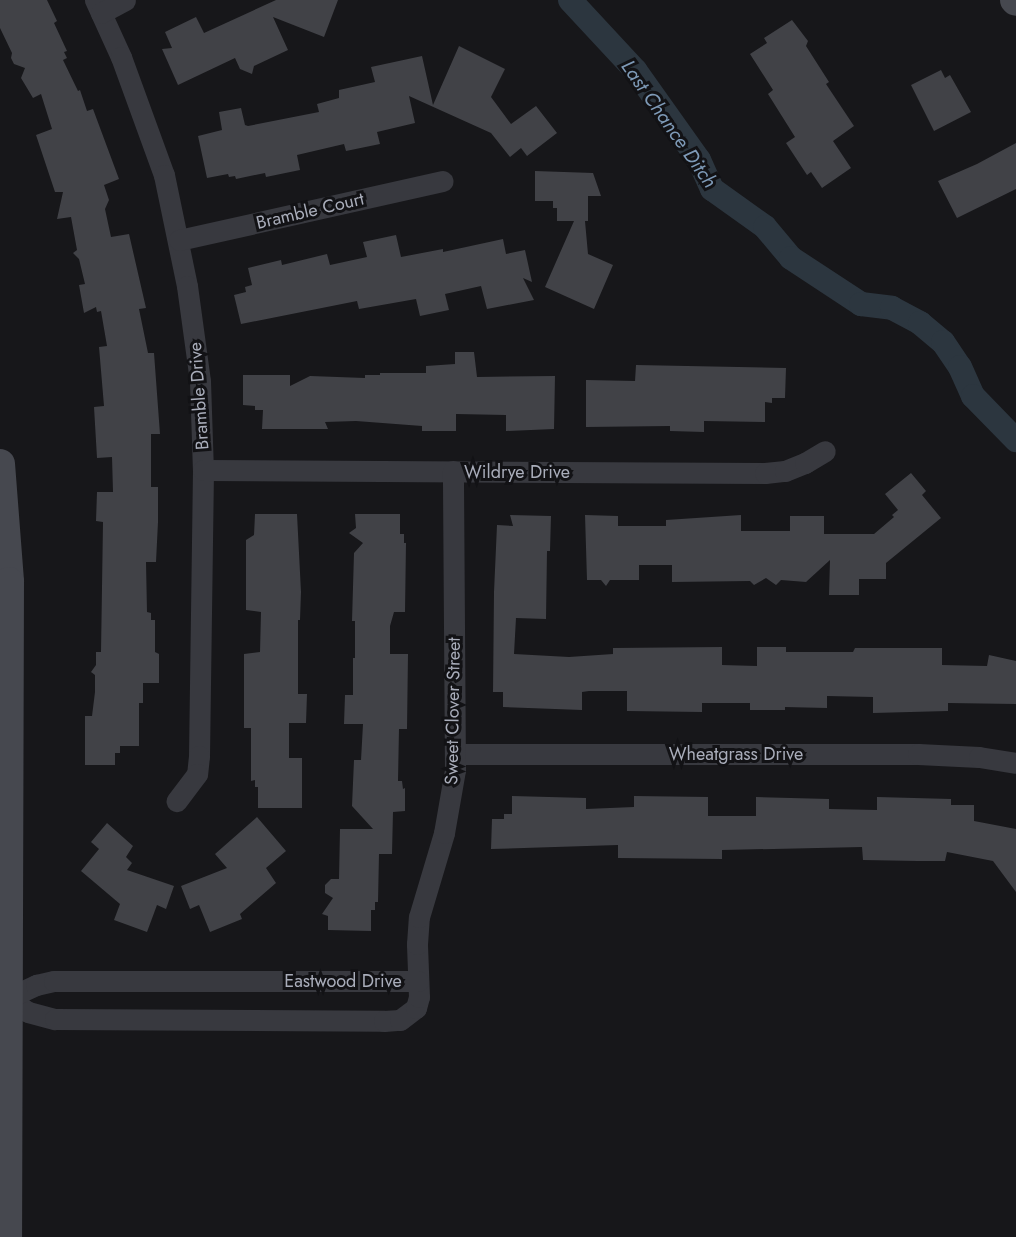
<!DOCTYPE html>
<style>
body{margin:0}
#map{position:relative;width:1016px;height:1237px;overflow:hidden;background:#17171a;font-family:Jost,sans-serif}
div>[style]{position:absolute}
.canal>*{height:24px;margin:-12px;padding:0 12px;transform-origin:12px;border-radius:12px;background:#2c363f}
.building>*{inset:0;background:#414247}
.street>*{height:21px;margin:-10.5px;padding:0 10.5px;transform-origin:10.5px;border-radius:10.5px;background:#38393f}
.secondary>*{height:30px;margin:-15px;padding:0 15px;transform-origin:15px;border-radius:15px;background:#46484f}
span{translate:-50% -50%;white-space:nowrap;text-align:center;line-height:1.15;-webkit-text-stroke:6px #121215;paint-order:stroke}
.street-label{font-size:18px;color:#a9adba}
.water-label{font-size:20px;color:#7e9ab7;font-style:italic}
</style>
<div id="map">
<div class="canal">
<div style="left:570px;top:0;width:96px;rotate:47.1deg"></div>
<div style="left:635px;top:70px;width:110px;rotate:54.6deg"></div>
<div style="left:699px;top:160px;width:32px;rotate:66deg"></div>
<div style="left:712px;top:189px;width:65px;rotate:35.6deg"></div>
<div style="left:765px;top:227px;width:40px;rotate:50deg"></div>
<div style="left:791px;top:258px;width:84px;rotate:33.3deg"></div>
<div style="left:861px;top:304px;width:31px;rotate:7deg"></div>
<div style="left:892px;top:308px;width:32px;rotate:28deg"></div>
<div style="left:920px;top:323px;width:30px;rotate:40deg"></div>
<div style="left:943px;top:342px;width:30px;rotate:56deg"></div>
<div style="left:960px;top:367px;width:32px;rotate:66deg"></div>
<div style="left:973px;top:396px;width:62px;rotate:45.7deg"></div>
</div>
<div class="building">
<div style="clip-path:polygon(0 0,47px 0,57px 21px,54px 23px,67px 51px,64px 52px,67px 58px,63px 60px,78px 91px,80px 90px,87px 111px,93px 109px,119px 179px,104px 185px,109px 200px,105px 209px,111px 237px,129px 234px,146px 308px,139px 309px,148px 353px,154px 353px,160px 434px,151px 434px,151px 487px,158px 487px,158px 522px,156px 562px,146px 562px,147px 612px,151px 613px,151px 620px,155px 620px,155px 652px,159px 654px,159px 683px,143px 683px,143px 703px,139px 703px,139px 746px,120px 746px,120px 753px,115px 753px,115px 765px,85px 765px,85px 716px,92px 716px,95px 692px,95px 675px,91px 672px,96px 665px,96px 652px,101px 652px,103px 522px,96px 521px,97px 492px,113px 492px,112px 457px,97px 458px,94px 407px,104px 406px,99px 347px,107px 346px,101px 311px,97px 312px,96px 307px,84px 313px,79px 285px,85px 284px,79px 259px,73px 253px,77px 250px,71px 217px,57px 219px,63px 192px,55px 192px,36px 135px,52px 129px,41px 94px,33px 98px,21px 78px,25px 68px,14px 64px,11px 58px,12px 53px,0 28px)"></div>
<div style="clip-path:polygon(276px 0,338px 0,324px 37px,273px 17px,288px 50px,254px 66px,252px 74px,240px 69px,235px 58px,178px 85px,162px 49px,172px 48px,165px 32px,196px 17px,204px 33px)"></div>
<div style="clip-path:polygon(792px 20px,808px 41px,806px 46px,829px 82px,826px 84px,854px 126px,833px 141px,851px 168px,822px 188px,811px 172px,807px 175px,786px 143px,795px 137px,768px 94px,773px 90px,750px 54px,767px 43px,764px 38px)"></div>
<div style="clip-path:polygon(459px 46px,505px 69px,491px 97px,511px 124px,536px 106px,557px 133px,527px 156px,521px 148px,510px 157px,491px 133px,409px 96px,415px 123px,377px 132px,380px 144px,346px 151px,344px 144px,297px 155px,300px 170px,266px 177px,265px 173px,236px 179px,235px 176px,229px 177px,228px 174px,207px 178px,198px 136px,222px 130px,219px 112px,241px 108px,245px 125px,248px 126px,319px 112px,317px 104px,339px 98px,339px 90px,375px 82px,371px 67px,422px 56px,433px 105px)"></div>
<div style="clip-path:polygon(941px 70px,945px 78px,950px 75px,971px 112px,934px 131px,911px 85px)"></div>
<div style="clip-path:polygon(1016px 143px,1016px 189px,957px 218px,938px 181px,977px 164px)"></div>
<div style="clip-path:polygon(535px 171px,593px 173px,601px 196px,588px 196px,588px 221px,585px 221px,588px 254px,613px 265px,594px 309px,545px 287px,574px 221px,557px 221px,557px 208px,553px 208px,553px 201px,535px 201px)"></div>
<div style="clip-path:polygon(396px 235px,401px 257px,443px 249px,443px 252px,503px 239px,506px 254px,525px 250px,532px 282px,523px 278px,534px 300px,487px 309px,481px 286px,445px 294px,449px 310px,420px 316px,416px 299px,359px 309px,357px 301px,241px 324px,234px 295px,246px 292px,245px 287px,252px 285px,248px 268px,281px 260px,282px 265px,327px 254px,330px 265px,367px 257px,363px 242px)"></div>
<div style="clip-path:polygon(455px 352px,474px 352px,477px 377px,555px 376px,554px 429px,506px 431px,506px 415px,456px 414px,456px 431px,422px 431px,422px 426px,356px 421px,325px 422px,328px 429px,262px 429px,263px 410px,255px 410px,255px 406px,243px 405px,243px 375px,290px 375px,290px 386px,310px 376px,365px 378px,365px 375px,380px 375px,380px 373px,426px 373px,426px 366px,455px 364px)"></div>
<div style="clip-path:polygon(636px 365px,786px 368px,785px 398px,772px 398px,772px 403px,765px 402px,765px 422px,704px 421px,704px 432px,670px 431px,670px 426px,586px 427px,586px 380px,635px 381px)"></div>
<div style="clip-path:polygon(911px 473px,926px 491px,922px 495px,941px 518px,886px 563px,886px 579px,859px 579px,859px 595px,829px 595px,830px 560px,806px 582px,781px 580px,776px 585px,766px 578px,754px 585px,750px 581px,672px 582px,672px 565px,639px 565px,639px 580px,610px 580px,606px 586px,601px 580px,587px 580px,585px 515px,618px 516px,618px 526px,666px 526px,666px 520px,741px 515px,741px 531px,790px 531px,790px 516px,824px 516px,824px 534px,874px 534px,894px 517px,892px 515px,898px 510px,885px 494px)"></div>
<div style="clip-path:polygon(255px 514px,297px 514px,301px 592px,300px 620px,298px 620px,298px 694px,307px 694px,306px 723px,289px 723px,289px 758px,302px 758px,302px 808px,258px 808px,258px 787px,255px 787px,255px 780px,251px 781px,251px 728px,244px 728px,244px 654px,260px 652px,261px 612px,246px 610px,246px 540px,254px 535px)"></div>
<div style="clip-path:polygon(355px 514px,400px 514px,400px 534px,404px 534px,404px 543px,406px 543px,405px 612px,394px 612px,390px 626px,390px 654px,408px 654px,407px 729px,399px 729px,398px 781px,402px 781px,403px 789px,405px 788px,405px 811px,393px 812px,392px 854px,379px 854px,378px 902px,375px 902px,375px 910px,371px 910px,371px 931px,328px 930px,328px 916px,322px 914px,333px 898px,325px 893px,325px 885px,331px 879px,339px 879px,340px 829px,373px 829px,352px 806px,354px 760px,361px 760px,363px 724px,344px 724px,345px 695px,353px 695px,353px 658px,355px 658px,355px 621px,352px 621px,354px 553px,363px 543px,349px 533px,356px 528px)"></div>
<div style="clip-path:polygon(510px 515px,551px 516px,550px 551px,547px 551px,546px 619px,516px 618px,514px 654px,569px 657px,613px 654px,613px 648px,722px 647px,722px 665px,757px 666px,757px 647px,786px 647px,786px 652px,853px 652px,855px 648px,942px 648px,942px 665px,987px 666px,989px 655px,1016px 661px,1016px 704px,948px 703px,948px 711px,873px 713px,873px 697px,827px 696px,827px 708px,785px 707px,785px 710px,750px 710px,750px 703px,702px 703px,702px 712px,627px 711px,627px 691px,589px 691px,582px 692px,582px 710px,503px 707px,503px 692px,493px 692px,494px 592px,497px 525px,513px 526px)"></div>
<div style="clip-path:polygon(512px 796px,586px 798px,586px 809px,634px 807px,634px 796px,708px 797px,708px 816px,756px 816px,756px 797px,829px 799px,829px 809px,877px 810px,877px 797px,951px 799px,951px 805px,974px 805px,974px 821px,1016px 829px,1016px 892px,993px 861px,947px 852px,945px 861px,918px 861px,863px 860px,862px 847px,722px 850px,722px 859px,618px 858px,618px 845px,491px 849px,492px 819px,504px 819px,504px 814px,512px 814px)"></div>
<div style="clip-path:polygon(257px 817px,286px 851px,266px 868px,276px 883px,240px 914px,242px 919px,210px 932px,199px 905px,190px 909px,181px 886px,227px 868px,215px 854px)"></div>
<div style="clip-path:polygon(107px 823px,133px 846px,126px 857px,132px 863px,127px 870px,174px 886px,166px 909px,157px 905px,147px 932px,114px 920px,120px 904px,81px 871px,99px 849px,91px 842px)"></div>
</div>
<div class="street">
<div style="left:95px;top:0;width:63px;rotate:65.5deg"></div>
<div style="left:121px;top:57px;width:126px;rotate:70deg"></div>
<div style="left:164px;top:175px;width:113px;rotate:78.3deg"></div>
<div style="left:187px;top:286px;width:96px;rotate:82.2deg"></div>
<div style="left:200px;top:381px;width:89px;rotate:88.1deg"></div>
<div style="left:203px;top:470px;width:286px;rotate:90.8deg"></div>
<div style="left:199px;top:756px;width:18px;rotate:96deg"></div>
<div style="left:197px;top:774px;width:34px;rotate:127deg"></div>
<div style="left:101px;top:13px;width:27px;rotate:-28deg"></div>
<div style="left:179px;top:240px;width:270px;rotate:-12.6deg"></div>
<div style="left:203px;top:470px;width:562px;rotate:0.31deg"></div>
<div style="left:765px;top:473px;width:20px;rotate:-6deg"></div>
<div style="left:785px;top:471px;width:22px;rotate:-22deg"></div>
<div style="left:805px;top:463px;width:23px;rotate:-31deg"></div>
<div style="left:455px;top:754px;width:463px"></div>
<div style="left:918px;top:754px;width:61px;rotate:2.8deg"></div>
<div style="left:979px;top:757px;width:37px;rotate:9deg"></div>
<div style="left:0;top:997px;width:8px;rotate:7deg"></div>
<div style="left:8px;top:998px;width:24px;rotate:35deg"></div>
<div style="left:28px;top:1012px;width:28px;rotate:15deg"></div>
<div style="left:55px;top:1019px;width:329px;rotate:0.3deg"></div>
<div style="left:384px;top:1021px;width:16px;rotate:-4deg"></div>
<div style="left:400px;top:1020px;width:20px;rotate:-37deg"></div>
<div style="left:416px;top:1008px;width:11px;rotate:-75deg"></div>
<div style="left:419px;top:997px;width:53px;rotate:-92.2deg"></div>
<div style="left:417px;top:944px;width:27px;rotate:-86deg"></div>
<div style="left:419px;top:917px;width:88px;rotate:-73.4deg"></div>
<div style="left:444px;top:833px;width:64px;rotate:-80.1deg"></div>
<div style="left:455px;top:770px;width:299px;rotate:-90.4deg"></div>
<div style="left:8px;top:998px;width:31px;rotate:-25deg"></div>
<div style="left:36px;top:985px;width:18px;rotate:-13deg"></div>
<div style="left:54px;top:981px;width:364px"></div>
</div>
<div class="secondary">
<div style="left:1015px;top:0;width:1px;rotate:45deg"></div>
<div style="left:0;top:464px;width:118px;rotate:85.6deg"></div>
<div style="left:9px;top:582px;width:655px;rotate:90.17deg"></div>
</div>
<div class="street-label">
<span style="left:310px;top:211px;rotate:-13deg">Bramble Court</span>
<span style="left:199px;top:396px;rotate:-94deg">Bramble Drive</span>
<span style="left:517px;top:472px">Wildrye Drive</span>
<span style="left:453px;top:711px;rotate:-89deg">Sweet Clover Street</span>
<span style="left:736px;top:754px">Wheatgrass Drive</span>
<span style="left:343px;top:981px">Eastwood Drive</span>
</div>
<div class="water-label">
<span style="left:669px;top:124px;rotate:55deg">Last Chance Ditch</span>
</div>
</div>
